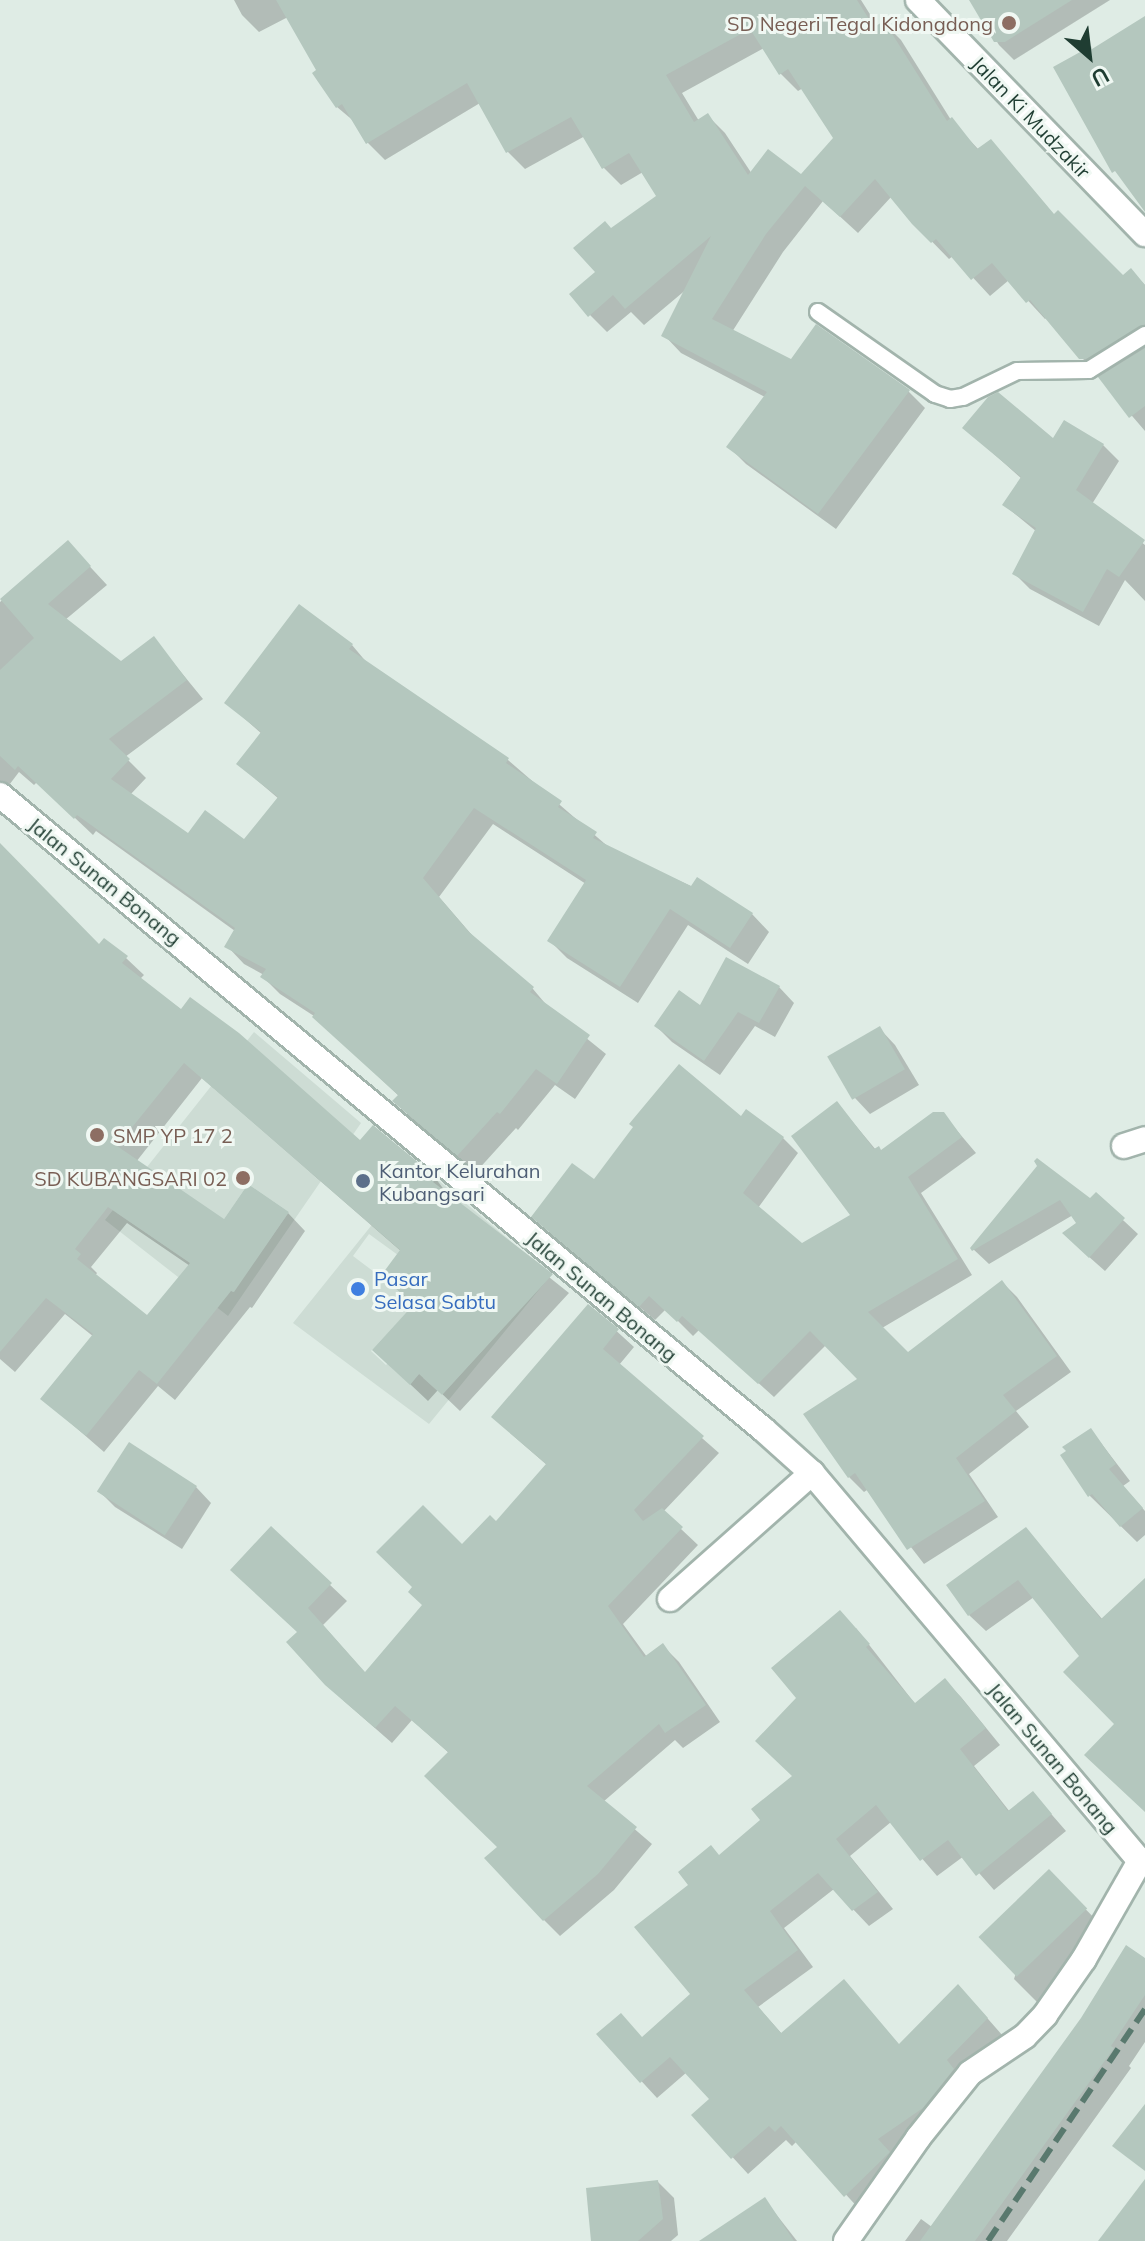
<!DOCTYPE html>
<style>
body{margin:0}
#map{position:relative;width:1145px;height:2241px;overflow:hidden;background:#dfece5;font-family:Mulish,sans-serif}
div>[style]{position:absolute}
.built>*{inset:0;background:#cddcd4}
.shadow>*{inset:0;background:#0003}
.building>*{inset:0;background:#b4c7be;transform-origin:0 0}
.roads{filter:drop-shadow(2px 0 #a2b4ac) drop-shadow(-2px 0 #a2b4ac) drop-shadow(0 2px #a2b4ac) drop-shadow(0 -2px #a2b4ac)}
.service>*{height:16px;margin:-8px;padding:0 8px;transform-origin:8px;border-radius:8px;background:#fff}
.minor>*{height:24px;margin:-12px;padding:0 12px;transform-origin:12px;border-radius:12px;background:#fff}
.tertiary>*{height:24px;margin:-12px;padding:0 12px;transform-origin:12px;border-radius:12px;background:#fff}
.rail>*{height:6px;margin-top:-3px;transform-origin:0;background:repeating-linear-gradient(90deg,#59796e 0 16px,transparent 0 24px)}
.dots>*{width:22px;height:22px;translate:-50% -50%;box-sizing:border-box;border:4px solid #f0f8f3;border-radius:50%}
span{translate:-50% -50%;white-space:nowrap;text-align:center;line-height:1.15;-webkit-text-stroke:6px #f0f8f3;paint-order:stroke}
.education-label{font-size:20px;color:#785e54}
.right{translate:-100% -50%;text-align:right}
.left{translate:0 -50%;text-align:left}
.street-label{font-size:20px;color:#1f3d32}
.service-label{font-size:20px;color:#4e5e75}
.shop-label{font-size:20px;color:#366cbe}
.north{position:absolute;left:1049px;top:16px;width:80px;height:80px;-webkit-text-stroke:6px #f0f8f3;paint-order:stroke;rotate:152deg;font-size:22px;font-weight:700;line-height:32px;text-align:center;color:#1f3d32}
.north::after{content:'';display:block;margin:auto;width:28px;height:36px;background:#1f3d32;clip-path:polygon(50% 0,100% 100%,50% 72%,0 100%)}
</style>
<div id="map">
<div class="built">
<div style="clip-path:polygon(evenodd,254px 1032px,361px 1123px,228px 1316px,105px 1220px,254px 1032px,213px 1088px,348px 1130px,310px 1172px,213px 1088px,254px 1032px,248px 1184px,289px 1212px,233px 1292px,117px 1213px,224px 1219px,248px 1184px)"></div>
<div style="clip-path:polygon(evenodd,420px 1165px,551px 1275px,429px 1424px,293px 1323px,420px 1165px,369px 1234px,431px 1279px,414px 1302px,353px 1256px,369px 1234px,420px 1165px,435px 1282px,451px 1297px,386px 1365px,371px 1351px,435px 1282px,420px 1165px,473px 1316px,410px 1384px,393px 1369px,473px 1316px,420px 1165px,492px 1340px,442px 1395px,423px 1378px,423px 1377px,492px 1340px)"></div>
</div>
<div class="shadow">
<div style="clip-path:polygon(evenodd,234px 0,861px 0,878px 27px,884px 23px,901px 40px,951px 120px,979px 150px,991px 141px,1055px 216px,1123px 278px,1131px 271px,1145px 285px,1145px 431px,1047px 317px,1045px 319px,1009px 280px,990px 296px,953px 256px,949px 259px,913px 222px,892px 196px,858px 233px,823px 201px,783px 252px,732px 332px,791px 362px,908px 391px,925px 408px,836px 529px,746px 464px,729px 447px,765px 397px,681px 353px,664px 335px,688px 288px,644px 325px,631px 312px,607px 332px,590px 315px,597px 272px,611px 230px,659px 197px,643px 172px,621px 185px,604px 168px,585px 136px,525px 169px,508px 152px,480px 103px,385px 160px,368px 143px,356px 123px,337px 107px,288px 17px,259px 32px,242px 15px,234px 0,764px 48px,781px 74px,798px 91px,803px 88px,836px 138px,801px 176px,752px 174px,725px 133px,708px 116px,699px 121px,682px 93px,764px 48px)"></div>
<div style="clip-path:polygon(971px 0,1110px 0,1014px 60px,999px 45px)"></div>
<div style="clip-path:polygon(965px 428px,1103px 445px,1119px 461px,1092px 504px,1145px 545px,1145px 601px,1125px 580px,1099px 626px,1030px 589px,1014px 573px,1037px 532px,1004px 505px,1022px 479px)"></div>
<div style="clip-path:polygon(68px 543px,107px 585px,65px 620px,121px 664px,154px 639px,203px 699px,125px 757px,146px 778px,130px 795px,188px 836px,244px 842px,279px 799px,238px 764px,262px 734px,227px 703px,352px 645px,368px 664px,508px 760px,612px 850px,752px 914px,769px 932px,748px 964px,688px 925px,638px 1003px,567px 958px,550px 941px,586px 884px,493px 824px,439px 897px,478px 942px,533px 989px,549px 1008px,606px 1054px,575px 1099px,555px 1085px,518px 1130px,516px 1128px,476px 1172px,412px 1119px,395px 1101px,399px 1096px,314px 1016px,280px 994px,263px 977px,264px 975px,244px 964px,227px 946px,235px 931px,96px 831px,93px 835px,37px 782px,34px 785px,19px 772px,0 797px,0 602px)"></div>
<div style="clip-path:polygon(evenodd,0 847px,100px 947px,126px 958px,144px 975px,140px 979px,361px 1143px,373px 1127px,436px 1179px,451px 1199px,569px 1293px,460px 1411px,438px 1390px,428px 1401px,392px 1367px,416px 1306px,382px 1276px,402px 1252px,202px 1078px,136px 1162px,224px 1222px,288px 1213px,305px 1231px,252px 1308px,250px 1307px,175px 1400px,158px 1386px,104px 1452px,43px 1399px,94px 1337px,65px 1314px,15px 1372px,0 1359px,0 847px,127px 1223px,190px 1266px,148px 1318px,95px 1276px,97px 1273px,91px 1267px,127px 1223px)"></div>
<div style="clip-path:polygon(779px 987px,794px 1003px,775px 1037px,755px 1026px,720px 1075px,672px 1042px,656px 1026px,700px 1008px)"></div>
<div style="clip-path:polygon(880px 1029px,895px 1045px,919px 1085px,870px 1114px,855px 1098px,831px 1057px)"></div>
<div style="clip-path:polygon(837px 1103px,876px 1150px,882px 1152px,943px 1114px,976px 1153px,921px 1193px,972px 1275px,882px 1328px,908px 1355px,1002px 1282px,1017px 1297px,1071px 1372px,1016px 1411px,1029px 1427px,969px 1474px,998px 1517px,924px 1564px,867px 1490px,864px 1492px,849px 1477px,860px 1379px,826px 1345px,774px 1397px,699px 1330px,693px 1336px,666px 1309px,655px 1320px,549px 1232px,594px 1182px,742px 1119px,783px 1138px,798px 1153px,758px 1208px,802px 1245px,853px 1216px)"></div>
<div style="clip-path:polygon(1040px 1166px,1091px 1200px,1096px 1195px,1138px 1234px,1105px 1271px,1079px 1248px,1078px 1223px,1073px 1215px,989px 1264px,972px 1248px)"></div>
<div style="clip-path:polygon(589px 1306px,634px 1347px,619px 1365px,719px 1453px,663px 1512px,698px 1545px,623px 1624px,647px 1657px,663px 1646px,679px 1662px,720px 1722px,683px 1748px,675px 1740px,603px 1802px,652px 1844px,614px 1890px,560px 1936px,544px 1920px,449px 1753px,412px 1720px,392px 1743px,344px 1701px,299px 1633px,271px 1529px,347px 1601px,323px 1625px,366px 1674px,425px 1605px,462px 1547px,496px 1524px,547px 1465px,510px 1433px)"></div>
<div style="clip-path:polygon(1091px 1430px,1130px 1481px,1123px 1486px,1145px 1511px,1145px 1535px,1137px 1542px,1090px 1496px)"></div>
<div style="clip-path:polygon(196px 1487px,211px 1503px,182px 1549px,115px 1507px,99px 1491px)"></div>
<div style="clip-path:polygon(1026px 1530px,1103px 1620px,1145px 1580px,1145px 1811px,1116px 1724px,1082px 1657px,1034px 1597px,986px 1631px,969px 1615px)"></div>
<div style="clip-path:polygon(856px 1628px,916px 1705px,945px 1681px,961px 1697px,1000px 1745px,974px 1766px,1010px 1812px,1033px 1793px,1066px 1831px,994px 1890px,964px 1856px,937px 1876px,891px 1822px,850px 1856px,893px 1909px,869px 1926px,834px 1889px,784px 1928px,813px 1967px,758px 2007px,782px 2034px,844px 1982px,900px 2046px,974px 2003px,1003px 2036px,962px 2077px,861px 2211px,797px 2141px,792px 2146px,786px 2140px,748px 2174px,694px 2115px,712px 2099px,687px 2072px,657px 2098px,599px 2035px,643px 2038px,693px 1995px,691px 1886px,763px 1821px,795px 1776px,799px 1698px)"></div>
<div style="clip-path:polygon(1049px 1872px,1109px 1933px,1038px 2003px,1014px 1979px)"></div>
<div style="clip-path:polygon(1145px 1960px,1145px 2042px,1129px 2066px,1131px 2068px,1007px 2241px,905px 2241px,921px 2219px,932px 2227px)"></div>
<div style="clip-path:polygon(658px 2182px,674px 2198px,678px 2235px,671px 2241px,593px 2241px)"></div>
<div style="clip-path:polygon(765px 2200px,797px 2241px,721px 2241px)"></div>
</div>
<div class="building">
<div style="clip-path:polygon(evenodd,276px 0,857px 0,874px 27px,884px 21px,947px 121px,952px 117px,977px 149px,991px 139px,1054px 214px,1058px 210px,1123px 275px,1131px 268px,1145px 285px,1145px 324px,1086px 359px,1079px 359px,1030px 300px,1026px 303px,992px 263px,971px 280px,936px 239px,931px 243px,912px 224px,875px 179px,840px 217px,805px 186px,766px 234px,712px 319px,791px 359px,816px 324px,910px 390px,818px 514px,726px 447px,767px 392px,661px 336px,711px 236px,625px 309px,613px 295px,588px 317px,569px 294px,595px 272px,573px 248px,605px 221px,611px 228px,656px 196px,629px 153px,602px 169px,571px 117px,506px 153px,467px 83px,366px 144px,342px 104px,336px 108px,312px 73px,316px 70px,276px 0,750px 29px,779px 75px,788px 69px,833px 138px,801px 174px,768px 149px,748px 175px,708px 113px,694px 122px,666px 75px,750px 29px)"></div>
<div style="clip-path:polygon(969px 0,1072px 0,1005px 42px,994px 42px)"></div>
<div style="clip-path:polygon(1145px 16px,1145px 212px,1115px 171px,1112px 173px,1053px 67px,1091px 46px,1092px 49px)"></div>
<div style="clip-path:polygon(1145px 348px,1145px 406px,1129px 418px,1098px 377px)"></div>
<div style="clip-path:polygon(998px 392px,1053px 438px,1064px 420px,1104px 444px,1076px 490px,1145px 540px,1119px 577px,1107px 569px,1083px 612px,1012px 574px,1036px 528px,1002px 505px,1021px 477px,962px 428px,988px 397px)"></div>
<div style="clip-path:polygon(68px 540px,91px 566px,48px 604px,121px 661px,154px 636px,187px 680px,109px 739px,130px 759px,111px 779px,188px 833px,205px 810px,244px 839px,278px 797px,236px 764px,261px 732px,224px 703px,299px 604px,353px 644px,349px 649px,509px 758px,506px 763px,562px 801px,558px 807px,597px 832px,593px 838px,691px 886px,697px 877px,753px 913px,730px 948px,670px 909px,620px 987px,547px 941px,586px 880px,474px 808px,423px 878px,469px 932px,534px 987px,530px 992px,590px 1035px,557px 1084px,536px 1069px,500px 1114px,497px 1112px,457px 1156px,392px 1101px,398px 1095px,312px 1017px,315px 1013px,260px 977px,266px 969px,224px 947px,235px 928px,77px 815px,74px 819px,18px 766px,15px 770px,0 756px,0 670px,34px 638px,0 599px)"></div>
<div style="clip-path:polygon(evenodd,0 843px,99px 944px,104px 938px,128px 956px,122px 963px,181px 1009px,190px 997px,239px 1033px,360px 1140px,373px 1125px,437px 1178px,433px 1182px,553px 1274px,442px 1395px,419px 1374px,410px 1385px,372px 1350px,415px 1303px,380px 1277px,400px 1250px,184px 1063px,117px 1146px,224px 1219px,248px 1184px,289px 1212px,234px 1292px,231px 1291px,157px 1384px,139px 1370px,86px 1436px,40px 1399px,93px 1334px,46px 1298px,0 1352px,0 843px,108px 1207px,190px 1263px,147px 1315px,77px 1259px,81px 1254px,75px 1249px,108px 1207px)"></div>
<div style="clip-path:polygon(726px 957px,780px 986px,759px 1023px,738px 1012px,704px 1061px,654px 1026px,679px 990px,700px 1005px)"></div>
<div style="left:880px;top:1026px;width:50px;height:61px;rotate:60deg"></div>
<div style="clip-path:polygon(679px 1064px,741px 1116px,746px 1109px,784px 1137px,743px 1193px,802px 1243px,850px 1215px,791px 1136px,837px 1101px,874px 1149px,879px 1146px,881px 1150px,933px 1112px,944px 1112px,962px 1137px,908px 1177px,958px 1259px,868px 1312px,908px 1352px,1002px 1280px,1057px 1356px,1003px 1395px,1016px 1411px,956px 1458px,985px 1501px,907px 1550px,855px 1473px,848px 1478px,803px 1414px,857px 1379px,810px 1331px,758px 1384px,682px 1316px,677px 1322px,649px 1296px,639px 1307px,531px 1217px,572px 1163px,594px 1179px,633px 1127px,629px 1124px)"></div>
<div style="clip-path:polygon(1037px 1158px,1090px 1198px,1096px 1192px,1125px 1218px,1089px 1258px,1062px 1233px,1076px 1223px,1060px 1200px,972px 1251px,970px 1248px,1037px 1166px,1034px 1161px)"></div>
<div style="clip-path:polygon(588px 1304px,619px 1329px,603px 1349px,704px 1436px,634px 1510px,643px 1521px,662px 1508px,683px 1527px,608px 1606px,644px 1657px,663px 1643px,706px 1705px,665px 1733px,659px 1724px,587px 1786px,637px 1827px,598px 1874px,543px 1921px,484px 1858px,497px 1847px,424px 1776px,448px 1752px,395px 1706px,375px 1728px,325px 1685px,286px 1642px,297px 1632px,230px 1570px,271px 1526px,332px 1583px,308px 1608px,365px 1672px,422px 1605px,408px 1592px,412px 1587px,376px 1552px,423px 1505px,462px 1544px,490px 1515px,496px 1521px,546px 1464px,491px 1417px)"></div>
<div style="clip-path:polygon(1091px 1428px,1116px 1464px,1109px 1469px,1143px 1508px,1120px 1527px,1092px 1494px,1088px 1497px,1060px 1455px,1066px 1451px,1062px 1447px)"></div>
<div style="left:129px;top:1442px;width:81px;height:59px;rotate:33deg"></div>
<div style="clip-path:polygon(1026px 1527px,1101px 1619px,1145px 1578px,1145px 1812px,1084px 1755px,1114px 1724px,1063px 1672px,1079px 1656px,1018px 1580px,968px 1616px,946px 1585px)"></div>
<div style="clip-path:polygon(840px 1610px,870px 1644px,866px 1647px,915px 1703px,945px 1678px,986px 1728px,960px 1749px,1008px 1811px,1033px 1791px,1052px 1814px,976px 1876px,948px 1840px,920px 1861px,876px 1805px,836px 1839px,878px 1892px,852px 1911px,818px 1873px,770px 1911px,798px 1950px,744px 1990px,781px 2033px,844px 1979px,899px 2044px,958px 1984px,988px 2018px,947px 2060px,954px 2069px,923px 2108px,878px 2139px,890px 2152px,844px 2197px,781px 2126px,775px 2132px,769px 2126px,731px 2159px,691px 2115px,709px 2099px,670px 2057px,640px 2083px,596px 2034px,621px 2013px,642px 2037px,690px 1994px,634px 1927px,688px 1885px,678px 1872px,711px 1845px,719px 1855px,760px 1820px,751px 1809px,792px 1776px,755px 1741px,796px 1698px,771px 1668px)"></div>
<div style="left:1049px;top:1869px;width:55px;height:98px;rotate:46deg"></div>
<div style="clip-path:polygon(1126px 1945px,1145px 1958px,1145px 1995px,1111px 2046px,1114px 2048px,975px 2241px,920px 2241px,1081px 2018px)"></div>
<div style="clip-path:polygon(1145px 2104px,1145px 2171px,1112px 2146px)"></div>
<div style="clip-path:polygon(1145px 2179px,1145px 2241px,1098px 2241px)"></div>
<div style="clip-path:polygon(658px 2180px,663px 2219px,638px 2241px,591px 2241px,586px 2188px)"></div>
<div style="clip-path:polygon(765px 2197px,794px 2241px,699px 2241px)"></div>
</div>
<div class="roads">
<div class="service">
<div style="left:818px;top:312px;width:143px;rotate:35deg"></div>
<div style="left:935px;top:394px;width:16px;rotate:18deg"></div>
<div style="left:950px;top:399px;width:13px;rotate:-9deg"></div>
<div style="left:963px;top:397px;width:60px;rotate:-25.7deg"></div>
<div style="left:1017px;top:371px;width:72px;rotate:-0.8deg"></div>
<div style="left:1089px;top:370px;width:66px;rotate:-32deg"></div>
</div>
<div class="minor">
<div style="left:918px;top:0;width:326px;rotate:45.9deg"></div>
<div style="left:1124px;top:1146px;width:22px;rotate:-18deg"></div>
<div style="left:670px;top:1599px;width:190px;rotate:-41.6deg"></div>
<div style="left:846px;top:2241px;width:126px;rotate:-55deg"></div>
<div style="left:918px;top:2138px;width:83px;rotate:-51.3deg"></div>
<div style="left:970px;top:2073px;width:66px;rotate:-33.9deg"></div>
<div style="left:1025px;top:2036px;width:29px;rotate:-46deg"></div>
<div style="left:1045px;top:2015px;width:68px;rotate:-55.1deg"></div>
<div style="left:1084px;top:1959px;width:113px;rotate:-60.3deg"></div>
</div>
<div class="tertiary">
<div style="left:0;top:795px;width:993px;rotate:39.73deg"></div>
<div style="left:764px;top:1430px;width:64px;rotate:41.9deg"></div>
<div style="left:812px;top:1473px;width:508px;rotate:49.79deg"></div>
<div style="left:1140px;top:1861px;width:5px;rotate:-11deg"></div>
</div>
</div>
<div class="rail">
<div style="left:988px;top:2241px;width:280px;rotate:-55.9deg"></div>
</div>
<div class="dots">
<div style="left:1009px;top:23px;background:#8d6e63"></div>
<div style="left:97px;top:1135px;background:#8d6e63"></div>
<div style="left:243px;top:1178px;background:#8d6e63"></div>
<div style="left:363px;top:1181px;background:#5c6f8a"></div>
<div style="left:358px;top:1289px;background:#3f7fe0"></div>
</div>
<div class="education-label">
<span class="right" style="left:993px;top:23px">SD Negeri Tegal Kidongdong</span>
<span class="left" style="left:113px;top:1135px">SMP YP 17 2</span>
<span class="right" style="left:227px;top:1178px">SD KUBANGSARI 02</span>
</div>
<div class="street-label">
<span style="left:1031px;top:117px;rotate:46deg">Jalan Ki Mudzakir</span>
<span style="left:105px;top:881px;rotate:39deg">Jalan Sunan Bonang</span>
<span style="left:602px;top:1296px;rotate:40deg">Jalan Sunan Bonang</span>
<span style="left:1053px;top:1758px;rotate:50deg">Jalan Sunan Bonang</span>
</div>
<div class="service-label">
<span class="left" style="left:379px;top:1182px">Kantor Kelurahan<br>Kubangsari</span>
</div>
<div class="shop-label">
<span class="left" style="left:374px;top:1290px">Pasar<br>Selasa Sabtu</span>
</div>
<div class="north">U</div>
</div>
